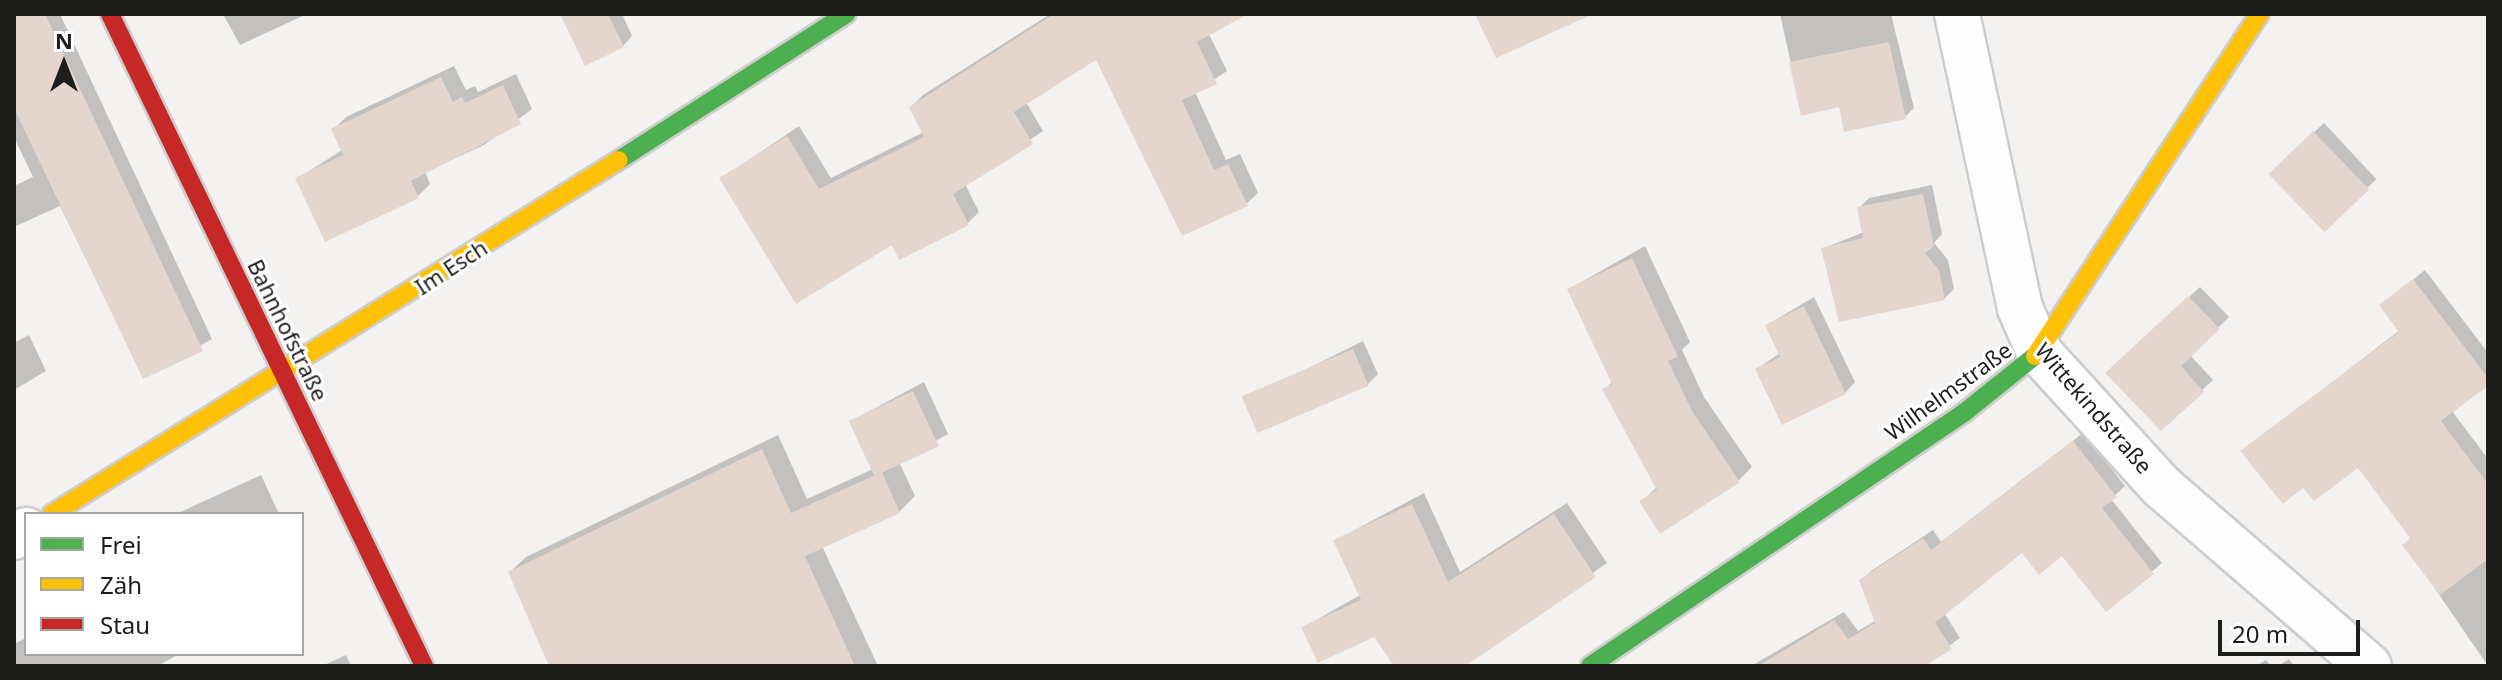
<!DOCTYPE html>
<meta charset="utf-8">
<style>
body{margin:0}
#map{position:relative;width:2502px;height:680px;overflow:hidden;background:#f3f2f1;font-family:"Noto Sans",sans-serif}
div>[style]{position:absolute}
.shadow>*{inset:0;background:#0003;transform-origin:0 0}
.building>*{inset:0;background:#e4d5cd;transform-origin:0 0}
.roads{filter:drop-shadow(2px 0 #cecdcc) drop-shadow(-2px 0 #cecdcc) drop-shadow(0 2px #cecdcc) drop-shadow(0 -2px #cecdcc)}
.street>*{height:44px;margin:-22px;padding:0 22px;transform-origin:22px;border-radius:22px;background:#fdfdfd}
.fast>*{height:18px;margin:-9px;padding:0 9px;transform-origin:9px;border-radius:9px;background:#4caf50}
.slow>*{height:18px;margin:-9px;padding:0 9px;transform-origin:9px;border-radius:9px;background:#ffc107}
.jam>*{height:18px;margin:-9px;padding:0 9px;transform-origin:9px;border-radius:9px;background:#c62828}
span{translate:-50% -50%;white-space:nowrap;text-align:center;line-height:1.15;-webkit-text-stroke:6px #fff;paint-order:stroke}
.street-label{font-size:22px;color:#1d1d1c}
.frame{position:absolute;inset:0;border:16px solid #1d1d1c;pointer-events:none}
.legend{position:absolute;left:24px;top:512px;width:280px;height:144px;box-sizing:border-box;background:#fff;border:2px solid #a5a5a4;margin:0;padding:10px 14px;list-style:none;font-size:24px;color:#1d1d1c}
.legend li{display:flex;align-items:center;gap:16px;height:40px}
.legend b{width:40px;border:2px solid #a5a5a4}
.north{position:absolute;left:24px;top:24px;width:80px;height:80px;-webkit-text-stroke:6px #fff;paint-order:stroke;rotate:0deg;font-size:22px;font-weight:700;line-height:32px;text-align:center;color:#1d1d1c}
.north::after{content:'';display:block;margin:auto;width:28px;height:36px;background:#1d1d1c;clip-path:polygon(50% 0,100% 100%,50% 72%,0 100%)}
.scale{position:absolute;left:2218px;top:620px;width:142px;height:36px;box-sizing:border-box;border:4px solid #1d1d1c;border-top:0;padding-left:10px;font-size:24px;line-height:28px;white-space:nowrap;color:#1d1d1c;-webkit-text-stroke:6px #fff;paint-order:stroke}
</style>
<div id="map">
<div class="shadow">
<div style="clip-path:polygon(14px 14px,60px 14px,212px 339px,144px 377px,60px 206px,14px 227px,14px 186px,33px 177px,14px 137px)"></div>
<div style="clip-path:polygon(223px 14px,307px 14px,240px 45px)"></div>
<div style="clip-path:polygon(562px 14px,622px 14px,632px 36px,623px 46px)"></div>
<div style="clip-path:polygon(1050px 14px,1199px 14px,1227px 71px,1195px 92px,1226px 160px,1240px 154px,1258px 193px,1246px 204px,1097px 57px,1026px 102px,1043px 131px,965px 184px,979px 212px,967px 224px,892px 243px,722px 178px,799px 126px,831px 178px,924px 132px,911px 107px,923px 95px)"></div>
<div style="clip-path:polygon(1780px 14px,1891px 14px,1914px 108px,1905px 117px,1840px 105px,1802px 114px)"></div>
<div style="clip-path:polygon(454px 66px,466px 90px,475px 86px,478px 92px,516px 74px,532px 109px,484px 145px,425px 172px,430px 184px,418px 196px,297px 179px,342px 150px,333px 130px,346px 117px)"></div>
<div style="left:2324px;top:123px;width:77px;height:74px;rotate:47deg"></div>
<div style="clip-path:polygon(1932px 185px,1942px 234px,1934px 243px,1948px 260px,1954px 289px,1944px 299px,1824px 248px,1864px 232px,1859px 208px,1869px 198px)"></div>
<div style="clip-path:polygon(1645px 246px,1690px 342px,1682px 350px,1704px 397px,1752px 467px,1739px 480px,1642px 501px,1658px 486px,1604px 390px,1613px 381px,1569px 289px)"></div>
<div style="clip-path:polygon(2425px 270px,2488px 353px,2488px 384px,2452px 411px,2488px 459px,2488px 666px,2405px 545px,2412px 537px,2359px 465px,2303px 485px,2243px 451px,2400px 330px,2382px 305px)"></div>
<div style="clip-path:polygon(2200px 287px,2229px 317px,2190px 355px,2213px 380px,2202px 390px,2118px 363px)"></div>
<div style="clip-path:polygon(1814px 297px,1855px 382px,1845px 393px,1757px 369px,1780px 353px,1767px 325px)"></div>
<div style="clip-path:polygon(29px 335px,46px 371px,14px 390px,14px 343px)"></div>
<div style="clip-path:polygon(1363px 341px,1378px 374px,1368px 384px,1245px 400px)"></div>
<div style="clip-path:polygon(924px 382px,948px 434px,899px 462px,915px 496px,899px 512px,822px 546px,878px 666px,553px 666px,510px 572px,526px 557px,778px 435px,807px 499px,873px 469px,851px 421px)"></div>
<div style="clip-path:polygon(2083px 433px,2125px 486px,2111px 499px,2162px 563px,2106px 610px,2062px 553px,2022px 550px,1944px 613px,1960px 638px,1921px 666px,1751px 666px,1844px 612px,1858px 631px,1877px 620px,1861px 581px,1871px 571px,1933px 530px,1941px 542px)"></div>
<div style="clip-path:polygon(261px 475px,279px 514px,176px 514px)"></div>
<div style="clip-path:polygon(1424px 493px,1460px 572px,1567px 503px,1607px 563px,1461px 666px,1396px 666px,1375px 635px,1304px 627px,1360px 595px,1336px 540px)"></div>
<div style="clip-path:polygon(26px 638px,26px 654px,179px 654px,158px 666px,14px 666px,14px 644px)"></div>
<div style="clip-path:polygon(346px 655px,351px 666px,322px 666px)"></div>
<div style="clip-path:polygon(2289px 659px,2294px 666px,2278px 666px)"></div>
<div style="clip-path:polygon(2266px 660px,2271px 666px,2256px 666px)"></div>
</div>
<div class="building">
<div style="clip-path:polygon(14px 14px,45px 14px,203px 351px,143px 379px,14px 108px)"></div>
<div style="clip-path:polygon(560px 14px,608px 14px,624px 47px,585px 66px)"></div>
<div style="clip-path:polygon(1054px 14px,1248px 14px,1197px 42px,1217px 84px,1182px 100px,1214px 170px,1228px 164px,1248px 206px,1182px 236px,1096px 60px,1014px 112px,1033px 144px,953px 194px,969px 225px,899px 260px,892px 245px,796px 304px,719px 178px,787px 136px,819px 189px,924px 137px,909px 107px)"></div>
<div style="clip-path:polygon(1475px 14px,1593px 14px,1496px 58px)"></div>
<div style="clip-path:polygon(1889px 42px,1906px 119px,1844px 132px,1839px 107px,1801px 116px,1789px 62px)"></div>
<div style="clip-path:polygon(441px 77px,453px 102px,462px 97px,465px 103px,503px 85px,521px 124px,411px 181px,419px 198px,325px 242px,295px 178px,343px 155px,331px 129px)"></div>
<div style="left:2313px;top:131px;width:81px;height:62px;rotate:46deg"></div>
<div style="clip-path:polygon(1923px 194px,1934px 246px,1925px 253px,1939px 270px,1945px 300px,1839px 322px,1821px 248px,1863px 238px,1857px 207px)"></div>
<div style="clip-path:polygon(1632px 258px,1678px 357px,1668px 361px,1692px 411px,1740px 482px,1660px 534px,1639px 501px,1657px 490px,1602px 389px,1612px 384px,1567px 289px)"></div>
<div style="clip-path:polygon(2413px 279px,2488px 378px,2488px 386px,2441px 421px,2488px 484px,2488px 559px,2440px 595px,2402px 545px,2410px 538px,2358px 468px,2314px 501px,2303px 488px,2283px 504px,2240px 451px,2399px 332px,2379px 305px)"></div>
<div style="clip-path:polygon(2188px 296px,2220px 329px,2181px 366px,2204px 392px,2161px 431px,2105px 373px)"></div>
<div style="clip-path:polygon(1804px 306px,1846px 394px,1782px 425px,1755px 369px,1780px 357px,1765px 325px)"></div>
<div style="left:1353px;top:349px;width:40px;height:121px;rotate:67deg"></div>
<div style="left:913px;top:391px;width:61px;height:71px;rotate:65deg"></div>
<div style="clip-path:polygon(2073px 441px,2117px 497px,2102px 508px,2154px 574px,2106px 612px,2062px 556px,2039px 575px,2022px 553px,1935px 623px,1952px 649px,1925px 666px,1758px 666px,1834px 620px,1848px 639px,1875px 623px,1859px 580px,1923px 538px,1931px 550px)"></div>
<div style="clip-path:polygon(762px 449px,791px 513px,882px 472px,900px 513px,805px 556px,855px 666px,549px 666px,508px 572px)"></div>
<div style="clip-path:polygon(1412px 504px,1448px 582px,1554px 514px,1596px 577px,1465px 666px,1394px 666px,1374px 637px,1318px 663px,1301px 627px,1361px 600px,1333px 540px)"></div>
</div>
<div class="roads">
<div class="street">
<div style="left:1957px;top:14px;width:301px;rotate:77.9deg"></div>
<div style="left:2020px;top:308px;width:48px;rotate:66.6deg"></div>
<div style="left:2039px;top:352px;width:181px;rotate:47.7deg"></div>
<div style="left:2161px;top:486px;width:275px;rotate:40.9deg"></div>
<div style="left:14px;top:537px;width:14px;rotate:-30deg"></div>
</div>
<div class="fast">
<div style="left:619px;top:160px;width:270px;rotate:-32.7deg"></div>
<div style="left:1590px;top:666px;width:453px;rotate:-34.1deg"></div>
<div style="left:1965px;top:412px;width:90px;rotate:-38.7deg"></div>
</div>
<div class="slow">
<div style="left:2035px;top:356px;width:409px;rotate:-56.7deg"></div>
<div style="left:52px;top:514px;width:668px;rotate:-31.98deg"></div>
</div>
<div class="jam">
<div style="left:110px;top:14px;width:724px;rotate:64.28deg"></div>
</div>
</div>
<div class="street-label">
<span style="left:451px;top:267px;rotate:-33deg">Im Esch</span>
<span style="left:288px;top:330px;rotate:64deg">Bahnhofstraße</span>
<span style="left:1948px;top:391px;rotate:-36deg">Wilhelmstraße</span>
<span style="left:2094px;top:408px;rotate:49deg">Wittekindstraße</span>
</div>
<div class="frame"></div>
<ul class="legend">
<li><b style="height:10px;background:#4caf50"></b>Frei</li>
<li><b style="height:10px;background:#ffc107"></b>Zäh</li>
<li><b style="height:10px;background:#c62828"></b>Stau</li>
</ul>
<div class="north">N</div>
<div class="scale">20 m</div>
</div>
